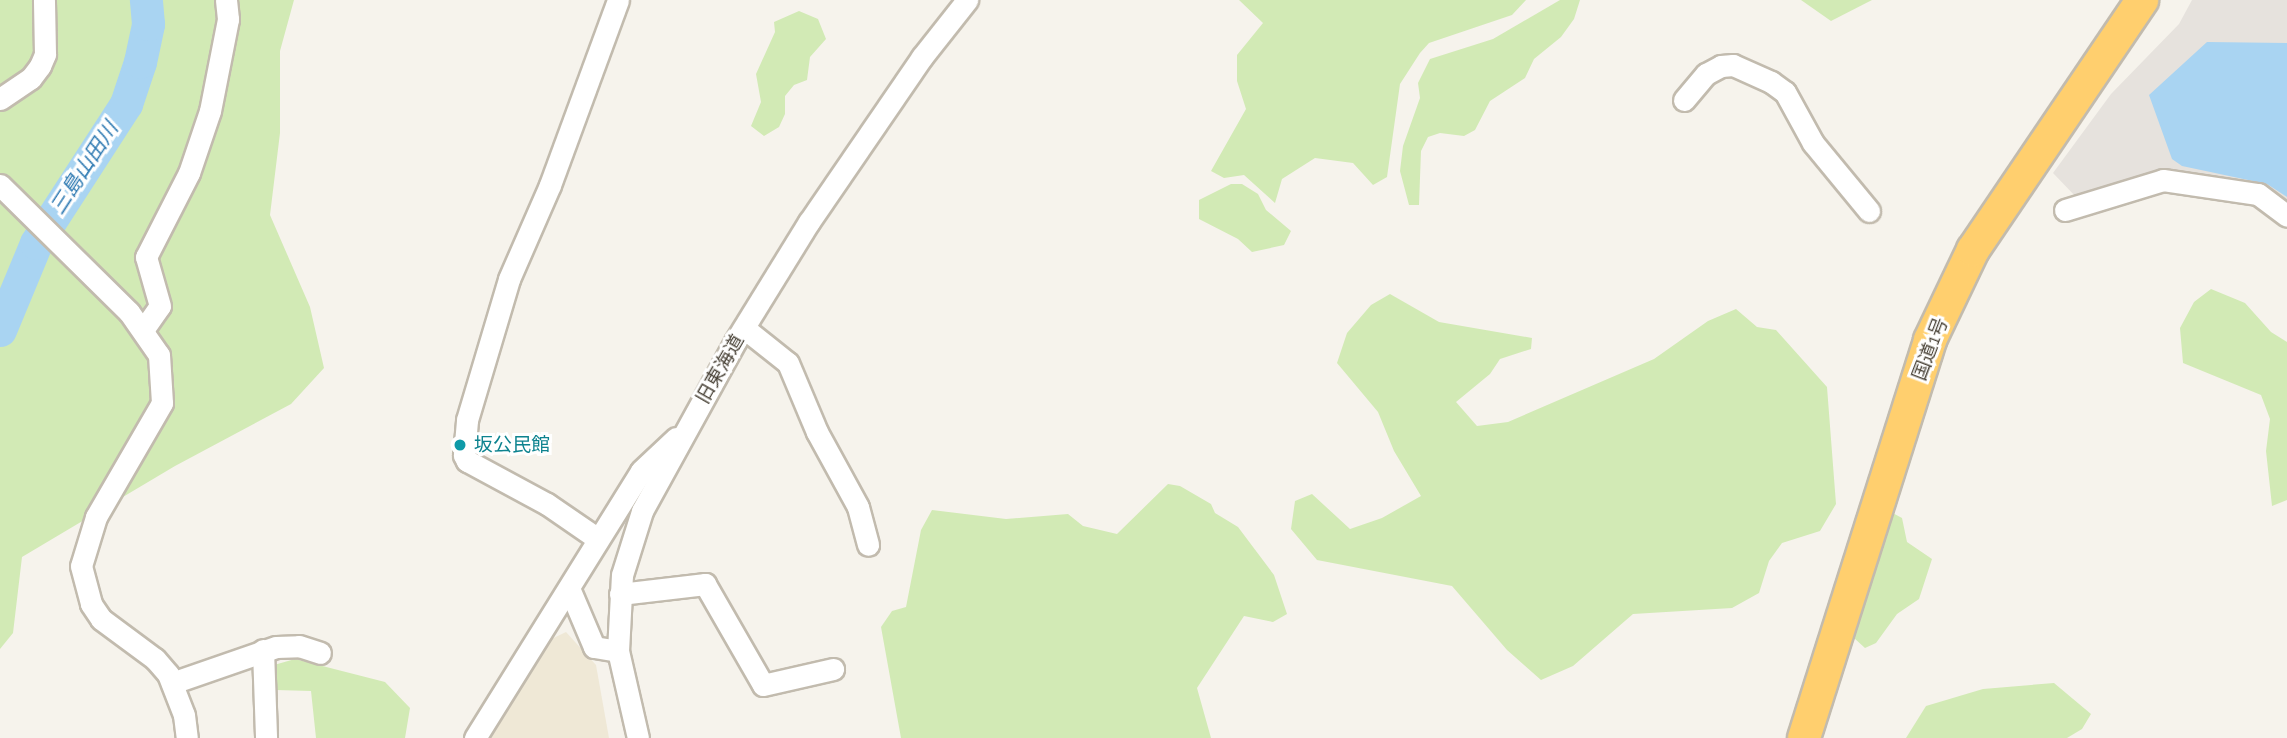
<!DOCTYPE html>
<meta charset="utf-8">
<style>
body{margin:0}
#map{position:relative;width:2287px;height:738px;overflow:hidden;background:#f6f3ec;font-family:Raleway,"Noto Sans JP",sans-serif}
div>[style]{position:absolute}
.industrial>*{inset:0;background:#e6e2dd}
.education>*{inset:0;background:#efe8d6}
.green>*{inset:0;background:#d2eab5}
.water>*{inset:0;background:#a9d4f2}
.river>*{height:33px;margin:-16.5px;padding:0 16.5px;transform-origin:16.5px;border-radius:16.5px;background:#a9d4f2}
.roads{filter:drop-shadow(2px 0 #c2bbae) drop-shadow(-2px 0 #c2bbae) drop-shadow(0 2px #c2bbae) drop-shadow(0 -2px #c2bbae)}
.minor>*{height:21px;margin:-10.5px;padding:0 10.5px;transform-origin:10.5px;border-radius:10.5px;background:#fff}
.highway>*{height:32px;margin:-16px;padding:0 16px;transform-origin:16px;border-radius:16px;background:#ffcf6e}
.dots>*{width:19px;height:19px;translate:-50% -50%;box-sizing:border-box;border:4px solid #fff;border-radius:50%}
span{translate:-50% -50%;white-space:nowrap;text-align:center;line-height:1.15;-webkit-text-stroke:6px #fff;paint-order:stroke}
.street-label{font-size:19px;color:#4b4439}
.culture-label{font-size:19px;color:#0d838f}
.left{translate:0 -50%;text-align:left}
.water-label{font-size:21px;color:#2e7ab2;font-style:italic}
</style>
<div id="map">
<div class="industrial">
<div style="clip-path:polygon(2192px 0,2287px 0,2287px 205px,2170px 171px,2077px 198px,2053px 173px,2111px 94px,2179px 24px)"></div>
</div>
<div class="education">
<div style="clip-path:polygon(566px 632px,596px 665px,609px 738px,481px 738px,537px 646px)"></div>
</div>
<div class="green">
<div style="clip-path:polygon(0 0,294px 0,280px 51px,280px 133px,270px 215px,310px 307px,324px 368px,291px 404px,175px 466px,22px 557px,13px 633px,0 649px)"></div>
<div style="clip-path:polygon(1239px 0,1526px 0,1512px 15px,1429px 43px,1420px 53px,1400px 84px,1387px 177px,1373px 185px,1353px 163px,1315px 158px,1282px 179px,1275px 203px,1244px 175px,1224px 178px,1211px 171px,1246px 109px,1237px 81px,1237px 55px,1263px 23px)"></div>
<div style="clip-path:polygon(1560px 0,1580px 0,1574px 19px,1561px 37px,1534px 59px,1525px 78px,1490px 101px,1475px 130px,1464px 136px,1440px 133px,1428px 137px,1421px 151px,1419px 205px,1409px 205px,1400px 171px,1403px 146px,1420px 98px,1418px 83px,1430px 59px,1493px 39px)"></div>
<div style="clip-path:polygon(1801px 0,1872px 0,1831px 21px)"></div>
<div style="clip-path:polygon(799px 11px,818px 19px,826px 39px,810px 57px,807px 80px,794px 85px,785px 96px,785px 114px,779px 127px,764px 136px,751px 126px,761px 102px,756px 74px,775px 32px,774px 22px)"></div>
<div style="clip-path:polygon(1231px 184px,1242px 184px,1258px 194px,1266px 210px,1291px 231px,1284px 245px,1252px 252px,1238px 239px,1199px 219px,1199px 200px)"></div>
<div style="clip-path:polygon(2211px 289px,2245px 303px,2271px 332px,2287px 342px,2287px 500px,2272px 506px,2266px 451px,2270px 419px,2261px 395px,2183px 363px,2180px 328px,2194px 302px)"></div>
<div style="clip-path:polygon(1390px 294px,1439px 322px,1532px 338px,1531px 349px,1500px 359px,1490px 374px,1456px 402px,1477px 426px,1508px 422px,1654px 359px,1708px 321px,1736px 309px,1757px 327px,1776px 330px,1827px 387px,1836px 504px,1820px 531px,1782px 543px,1769px 561px,1759px 593px,1732px 608px,1633px 614px,1573px 666px,1541px 680px,1507px 650px,1452px 586px,1317px 560px,1291px 529px,1295px 501px,1312px 494px,1350px 529px,1382px 518px,1421px 496px,1394px 451px,1378px 412px,1337px 363px,1347px 333px,1371px 305px)"></div>
<div style="clip-path:polygon(1168px 484px,1180px 486px,1211px 504px,1215px 513px,1238px 527px,1274px 575px,1287px 614px,1273px 622px,1244px 616px,1197px 688px,1211px 738px,901px 738px,881px 627px,892px 611px,906px 607px,921px 530px,932px 510px,1006px 519px,1068px 514px,1083px 526px,1117px 534px)"></div>
<div style="clip-path:polygon(1887px 510px,1902px 518px,1907px 542px,1932px 559px,1919px 599px,1897px 614px,1876px 643px,1865px 648px,1854px 638px,1850px 621px)"></div>
<div style="clip-path:polygon(295px 659px,385px 682px,410px 708px,405px 738px,316px 738px,311px 691px,276px 690px,274px 665px)"></div>
<div style="clip-path:polygon(2054px 683px,2091px 714px,2082px 729px,2067px 738px,1906px 738px,1926px 706px,1983px 689px)"></div>
</div>
<div class="water">
<div style="clip-path:polygon(2207px 42px,2287px 43px,2287px 197px,2267px 184px,2182px 166px,2172px 159px,2149px 95px)"></div>
</div>
<div class="river">
<div style="left:0;top:330px;width:94px;rotate:-67.5deg"></div>
<div style="left:36px;top:243px;width:166px;rotate:-57.1deg"></div>
<div style="left:126px;top:104px;width:44px;rotate:-71.6deg"></div>
<div style="left:140px;top:62px;width:39px;rotate:-78deg"></div>
<div style="left:148px;top:24px;width:24px;rotate:-95deg"></div>
</div>
<div class="roads">
<div class="minor">
<div style="left:0;top:99px;width:37px;rotate:-34deg"></div>
<div style="left:31px;top:78px;width:15px;rotate:-53deg"></div>
<div style="left:40px;top:66px;width:13px;rotate:-67deg"></div>
<div style="left:45px;top:54px;width:54px;rotate:-91.1deg"></div>
<div style="left:1684px;top:100px;width:34px;rotate:-50deg"></div>
<div style="left:1706px;top:74px;width:17px;rotate:-28deg"></div>
<div style="left:1721px;top:66px;width:12px;rotate:-5deg"></div>
<div style="left:1733px;top:65px;width:42px;rotate:24.1deg"></div>
<div style="left:1771px;top:82px;width:17px;rotate:36deg"></div>
<div style="left:1785px;top:92px;width:58px;rotate:61.2deg"></div>
<div style="left:1813px;top:143px;width:88px;rotate:50.5deg"></div>
<div style="left:0;top:185px;width:181px;rotate:44.6deg"></div>
<div style="left:129px;top:312px;width:52px;rotate:55.1deg"></div>
<div style="left:159px;top:355px;width:48px;rotate:86.4deg"></div>
<div style="left:162px;top:403px;width:132px;rotate:120.1deg"></div>
<div style="left:96px;top:517px;width:51px;rotate:107deg"></div>
<div style="left:81px;top:566px;width:39px;rotate:75deg"></div>
<div style="left:91px;top:604px;width:18px;rotate:56deg"></div>
<div style="left:101px;top:619px;width:67px;rotate:36.5deg"></div>
<div style="left:155px;top:659px;width:20px;rotate:49deg"></div>
<div style="left:168px;top:674px;width:44px;rotate:68.7deg"></div>
<div style="left:184px;top:715px;width:23px;rotate:83deg"></div>
<div style="left:2065px;top:210px;width:102px;rotate:-17deg"></div>
<div style="left:2163px;top:180px;width:96px;rotate:8.4deg"></div>
<div style="left:2258px;top:194px;width:36px;rotate:37deg"></div>
<div style="left:744px;top:328px;width:56px;rotate:38.5deg"></div>
<div style="left:788px;top:363px;width:75px;rotate:67.2deg"></div>
<div style="left:817px;top:432px;width:85px;rotate:61.3deg"></div>
<div style="left:858px;top:507px;width:39px;rotate:75deg"></div>
<div style="left:143px;top:330px;width:29px;rotate:-55deg"></div>
<div style="left:160px;top:306px;width:51px;rotate:-105.9deg"></div>
<div style="left:146px;top:257px;width:94px;rotate:-62.9deg"></div>
<div style="left:189px;top:173px;width:65px;rotate:-71.3deg"></div>
<div style="left:210px;top:111px;width:94px;rotate:-78.9deg"></div>
<div style="left:228px;top:19px;width:19px;rotate:-96deg"></div>
<div style="left:598px;top:539px;width:62px;rotate:-145.5deg"></div>
<div style="left:547px;top:504px;width:91px;rotate:-151.7deg"></div>
<div style="left:467px;top:461px;width:7px;rotate:-117deg"></div>
<div style="left:464px;top:455px;width:35px;rotate:-85deg"></div>
<div style="left:467px;top:420px;width:147px;rotate:-73.4deg"></div>
<div style="left:509px;top:279px;width:103px;rotate:-66.4deg"></div>
<div style="left:550px;top:185px;width:197px;rotate:-69.8deg"></div>
<div style="left:569px;top:588px;width:64px;rotate:67deg"></div>
<div style="left:594px;top:647px;width:24px;rotate:9deg"></div>
<div style="left:620px;top:594px;width:86px;rotate:-6.7deg"></div>
<div style="left:705px;top:584px;width:116px;rotate:60.1deg"></div>
<div style="left:763px;top:685px;width:72px;rotate:-12.9deg"></div>
<div style="left:263px;top:650px;width:88px;rotate:88deg"></div>
<div style="left:172px;top:683px;width:110px;rotate:-19.1deg"></div>
<div style="left:276px;top:647px;width:23px;rotate:-2deg"></div>
<div style="left:299px;top:646px;width:22px;rotate:18deg"></div>
<div style="left:475px;top:738px;width:314px;rotate:-58.1deg"></div>
<div style="left:641px;top:471px;width:48px;rotate:-43.3deg"></div>
<div style="left:638px;top:738px;width:89px;rotate:-102.9deg"></div>
<div style="left:618px;top:651px;width:76px;rotate:-87deg"></div>
<div style="left:622px;top:575px;width:67px;rotate:-72.6deg"></div>
<div style="left:642px;top:511px;width:195px;rotate:-61.2deg"></div>
<div style="left:736px;top:340px;width:139px;rotate:-58.3deg"></div>
<div style="left:809px;top:222px;width:200px;rotate:-55.6deg"></div>
<div style="left:922px;top:57px;width:73px;rotate:-51.7deg"></div>
</div>
<div class="highway">
<div style="left:1804px;top:738px;width:417px;rotate:-72.4deg"></div>
<div style="left:1930px;top:340px;width:100px;rotate:-64.5deg"></div>
<div style="left:1973px;top:250px;width:302px;rotate:-55.9deg"></div>
</div>
</div>
<div class="dots">
<div style="left:460px;top:445px;background:#0f9aa8"></div>
</div>
<div class="street-label">
<span style="left:1930px;top:349px;rotate:-69deg">国道1号</span>
<span style="left:720px;top:369px;rotate:-60deg">旧東海道</span>
</div>
<div class="culture-label">
<span class="left" style="left:474px;top:445px">坂公民館</span>
</div>
<div class="water-label">
<span style="left:84px;top:168px;rotate:-57deg">三島山田川</span>
</div>
</div>
